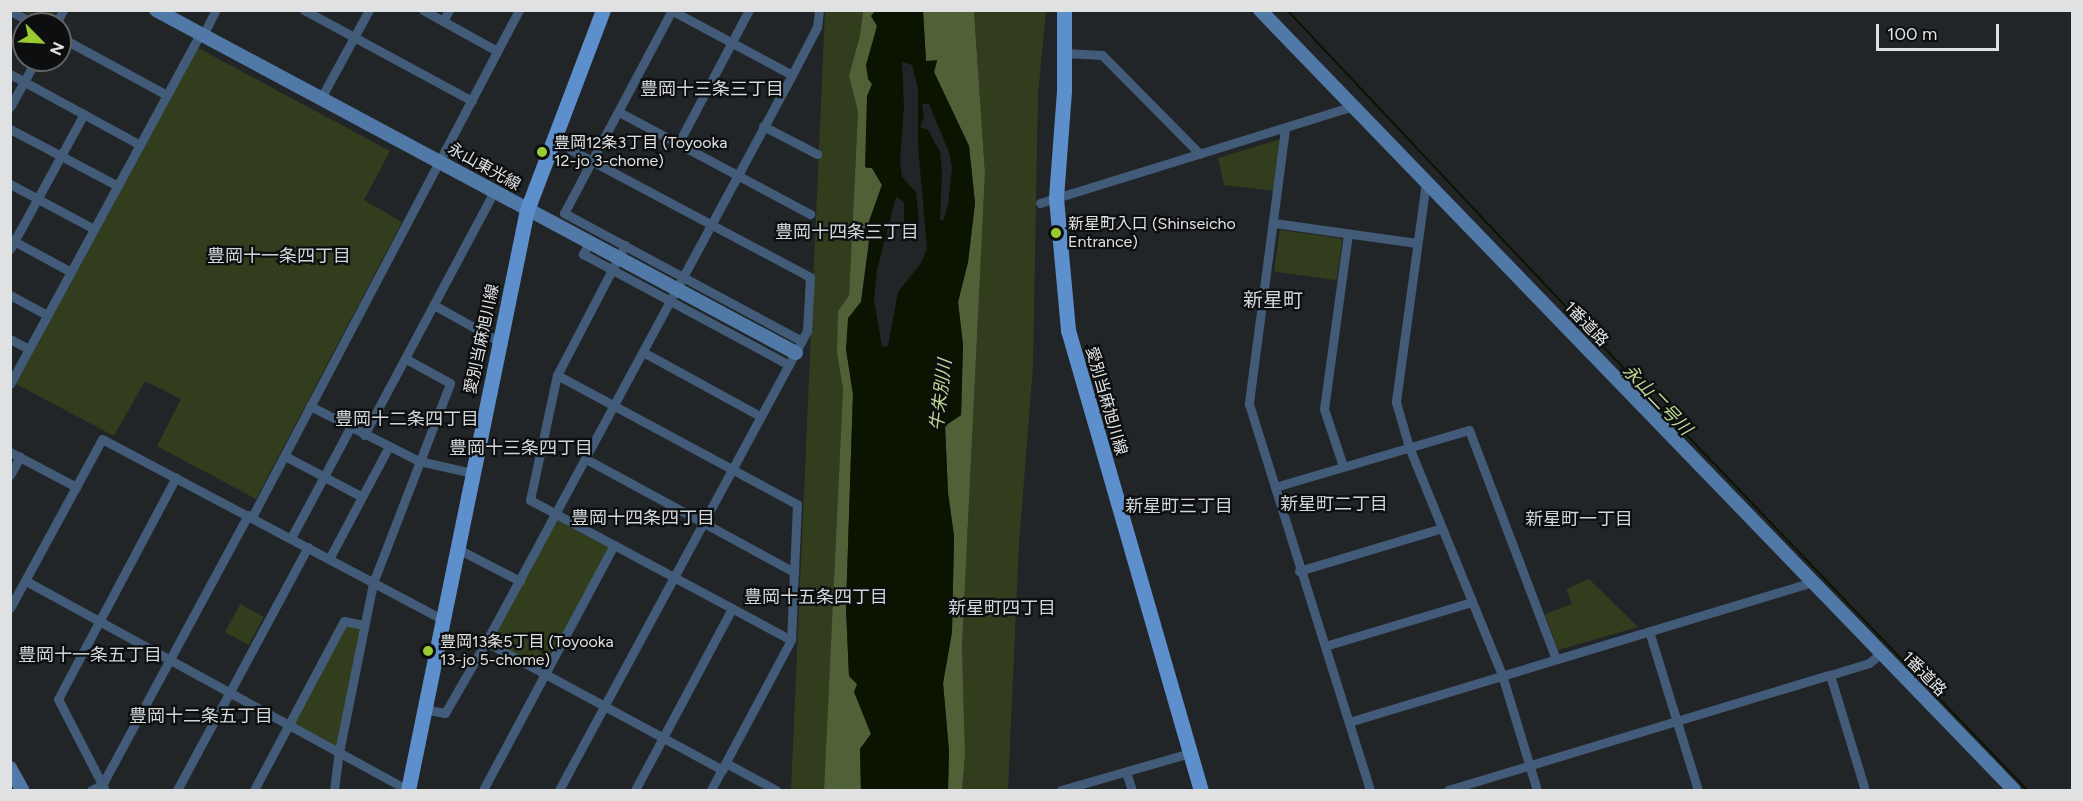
<!DOCTYPE html>
<meta charset="utf-8">
<style>
body{margin:0}
#map{position:relative;width:2083px;height:801px;overflow:hidden;background:#222528;font-family:Figtree,"Noto Sans JP",sans-serif}
div>[style]{position:absolute}
.green>*{inset:0;background:#313d1c;transform-origin:0 0}
.forest>*{inset:0;background:#506037}
.water>*{inset:0;background:#0b1400}
.stream>*{height:2px;margin:-1px;padding:0 1px;transform-origin:1px;border-radius:1px;background:#0b1400}
.street>*{height:9px;margin:-4.5px;padding:0 4.5px;transform-origin:4.5px;border-radius:4.5px;background:#425b78}
.secondary>*{height:14px;margin:-7px;padding:0 7px;transform-origin:7px;border-radius:7px;background:#5179a7}
.primary>*{height:15px;margin:-7.5px;padding:0 7.5px;transform-origin:7.5px;border-radius:7.5px;background:#5c8fcb}
.dots>*{width:16px;height:16px;translate:-50% -50%;box-sizing:border-box;border:3px solid #0d0e0f;border-radius:50%}
span{translate:-50% -50%;white-space:nowrap;text-align:center;line-height:1.15;-webkit-text-stroke:4.5px #0d0e0f;paint-order:stroke}
.poi-label{font-size:16px;color:#dfe1e3}
.left{translate:0 -50%;text-align:left}
.street-label{font-size:16px;color:#dfe1e3}
.neighbourhood-label{font-size:18px;color:#d2d5d9}
.water-label{font-size:18px;color:#bed895;font-style:italic}
.quarter-label{font-size:20px;color:#d2d5d9}
.frame{position:absolute;inset:0;border:12px solid #dfe1e3;pointer-events:none}
.north{position:absolute;left:12px;top:12px;width:60px;height:60px;box-sizing:border-box;background:#0d0e0f;border:2px solid #616264;border-radius:50%;rotate:114deg;font-size:16px;font-weight:700;line-height:24px;text-align:center;color:#dfe1e3}
.north::after{content:'';display:block;margin:auto;width:21px;height:27px;background:#9bcb33;clip-path:polygon(50% 0,100% 100%,50% 72%,0 100%)}
.scale{position:absolute;left:1876px;top:24px;width:123px;height:27px;box-sizing:border-box;border:3px solid #dfe1e3;border-top:0;padding-left:8px;font-size:18px;line-height:21px;white-space:nowrap;color:#dfe1e3;-webkit-text-stroke:4px #0d0e0f;paint-order:stroke}
</style>
<div id="map">
<div class="green">
<div style="clip-path:polygon(22px 11px,56px 11px,49px 24px)"></div>
<div style="clip-path:polygon(825px 11px,863px 11px,860px 35px,849px 76px,858px 112px,849px 296px,837px 353px,843px 389px,824px 790px,791px 790px)"></div>
<div style="clip-path:polygon(974px 11px,1046px 11px,1038px 94px,1033px 367px,1019px 544px,1008px 790px,962px 790px,965px 755px,962px 645px,985px 173px)"></div>
<div style="clip-path:polygon(198px 48px,390px 151px,364px 200px,402px 222px,256px 499px,157px 446px,181px 399px,145px 381px,114px 436px,16px 384px)"></div>
<div style="clip-path:polygon(1281px 139px,1274px 191px,1224px 185px,1218px 158px)"></div>
<div style="left:1280px;top:230px;width:63px;height:42px;rotate:8deg"></div>
<div style="left:556px;top:514px;width:66px;height:146px;rotate:28deg"></div>
<div style="clip-path:polygon(1589px 579px,1638px 627px,1558px 650px,1545px 614px,1572px 604px,1566px 589px)"></div>
<div style="left:240px;top:604px;width:27px;height:32px;rotate:28deg"></div>
<div style="clip-path:polygon(344px 621px,364px 625px,339px 752px,290px 724px)"></div>
</div>
<div class="forest">
<div style="clip-path:polygon(863px 11px,875px 11px,872px 16px,877px 26px,866px 168px,872px 168px,882px 185px,866px 230px,869px 241px,861px 302px,855px 309px,846px 349px,853px 394px,846px 608px,849px 676px,857px 684px,861px 709px,871px 734px,860px 749px,861px 790px,824px 790px,843px 389px,837px 353px,838px 311px,849px 296px,858px 112px,849px 76px,860px 35px)"></div>
<div style="clip-path:polygon(923px 11px,974px 11px,985px 173px,962px 645px,965px 755px,962px 790px,948px 790px,949px 751px,943px 683px,952px 632px,954px 536px,948px 493px,945px 425px,961px 415px,963px 345px,958px 302px,968px 262px,975px 203px,969px 146px,934px 72px,937px 61px,926px 62px)"></div>
</div>
<div class="water">
<div style="clip-path:polygon(evenodd,875px 11px,923px 11px,926px 61px,937px 60px,934px 72px,969px 146px,975px 203px,968px 262px,958px 302px,963px 345px,961px 415px,945px 426px,948px 493px,954px 536px,952px 632px,943px 683px,949px 751px,948px 790px,861px 790px,860px 749px,871px 734px,854px 692px,857px 684px,849px 676px,846px 608px,853px 394px,846px 349px,848px 318px,861px 302px,869px 242px,866px 230px,882px 185px,872px 168px,865px 167px,867px 96px,872px 84px,868px 79px,866px 65px,877px 26px,871px 16px,875px 11px,902px 62px,912px 65px,918px 88px,918px 145px,927px 249px,921px 263px,898px 292px,888px 346px,882px 347px,874px 300px,877px 270px,896px 197px,904px 202px,904px 222px,908px 225px,919px 221px,916px 192px,902px 177px,900px 162px,904px 106px,902px 62px,875px 11px,922px 104px,929px 104px,949px 152px,952px 167px,948px 204px,944px 219px,940px 221px,942px 171px,940px 152px,928px 130px,920px 127px,924px 117px,922px 104px)"></div>
</div>
<div class="stream">
<div style="left:1287px;top:10px;width:569px;rotate:46.78deg"></div>
<div style="left:1677px;top:425px;width:506px;rotate:46.2deg"></div>
</div>
<div class="street">
<div style="left:304px;top:10px;width:191px;rotate:28.4deg"></div>
<div style="left:423px;top:10px;width:85px;rotate:29deg"></div>
<div style="left:671px;top:10px;width:137px;rotate:28.2deg"></div>
<div style="left:672px;top:10px;width:230px;rotate:118deg"></div>
<div style="left:564px;top:213px;width:270px;rotate:28.3deg"></div>
<div style="left:10px;top:11px;width:29px;rotate:27deg"></div>
<div style="left:443px;top:21px;width:13px;rotate:-61deg"></div>
<div style="left:56px;top:24px;width:16px;rotate:-63deg"></div>
<div style="left:203px;top:35px;width:28px;rotate:-63deg"></div>
<div style="left:60px;top:37px;width:122px;rotate:28.5deg"></div>
<div style="left:1065px;top:53px;width:37px;rotate:3deg"></div>
<div style="left:1102px;top:55px;width:139px;rotate:45.3deg"></div>
<div style="left:10px;top:74px;width:148px;rotate:28.6deg"></div>
<div style="left:321px;top:98px;width:100px;rotate:-61.4deg"></div>
<div style="left:10px;top:107px;width:54px;rotate:-61deg"></div>
<div style="left:619px;top:112px;width:217px;rotate:28.1deg"></div>
<div style="left:763px;top:126px;width:61px;rotate:27.4deg"></div>
<div style="left:10px;top:129px;width:122px;rotate:27.8deg"></div>
<div style="left:1285px;top:129px;width:277px;rotate:97.5deg"></div>
<div style="left:1249px;top:404px;width:405px;rotate:72.6deg"></div>
<div style="left:678px;top:144px;width:152px;rotate:-62.1deg"></div>
<div style="left:1426px;top:182px;width:222px;rotate:97.8deg"></div>
<div style="left:1396px;top:402px;width:47px;rotate:73.9deg"></div>
<div style="left:1409px;top:447px;width:246px;rotate:67.8deg"></div>
<div style="left:1502px;top:675px;width:120px;rotate:73.1deg"></div>
<div style="left:10px;top:184px;width:95px;rotate:28.2deg"></div>
<div style="left:1040px;top:203px;width:329px;rotate:-17.2deg"></div>
<div style="left:1274px;top:223px;width:144px;rotate:8deg"></div>
<div style="left:10px;top:239px;width:69px;rotate:28.4deg"></div>
<div style="left:589px;top:243px;width:13px;rotate:119deg"></div>
<div style="left:583px;top:254px;width:234px;rotate:28.3deg"></div>
<div style="left:625px;top:245px;width:147px;rotate:117.6deg"></div>
<div style="left:557px;top:375px;width:128px;rotate:102.2deg"></div>
<div style="left:530px;top:500px;width:296px;rotate:28.2deg"></div>
<div style="left:10px;top:249px;width:154px;rotate:-61.3deg"></div>
<div style="left:10px;top:295px;width:42px;rotate:28.4deg"></div>
<div style="left:434px;top:305px;width:76px;rotate:29.3deg"></div>
<div style="left:10px;top:339px;width:21px;rotate:28deg"></div>
<div style="left:643px;top:352px;width:133px;rotate:28.7deg"></div>
<div style="left:557px;top:375px;width:272px;rotate:28.3deg"></div>
<div style="left:797px;top:504px;width:136px;rotate:92.5deg"></div>
<div style="left:791px;top:640px;width:170px;rotate:118.1deg"></div>
<div style="left:10px;top:384px;width:398px;rotate:-61.5deg"></div>
<div style="left:310px;top:406px;width:122px;rotate:26.8deg"></div>
<div style="left:419px;top:461px;width:54px;rotate:12.8deg"></div>
<div style="left:364px;top:435px;width:276px;rotate:-61.9deg"></div>
<div style="left:10px;top:452px;width:75px;rotate:27.9deg"></div>
<div style="left:285px;top:456px;width:87px;rotate:28deg"></div>
<div style="left:586px;top:459px;width:237px;rotate:28.5deg"></div>
<div style="left:1343px;top:466px;width:60px;rotate:-108.4deg"></div>
<div style="left:1324px;top:409px;width:177px;rotate:-82.2deg"></div>
<div style="left:10px;top:475px;width:21px;rotate:-61deg"></div>
<div style="left:1275px;top:487px;width:202px;rotate:-16.4deg"></div>
<div style="left:1469px;top:430px;width:245px;rotate:69.2deg"></div>
<div style="left:252px;top:517px;width:573px;rotate:-62.23deg"></div>
<div style="left:291px;top:538px;width:125px;rotate:-61.8deg"></div>
<div style="left:456px;top:548px;width:72px;rotate:27.3deg"></div>
<div style="left:329px;top:559px;width:126px;rotate:-62deg"></div>
<div style="left:1299px;top:571px;width:149px;rotate:-16.7deg"></div>
<div style="left:26px;top:581px;width:435px;rotate:28.7deg"></div>
<div style="left:10px;top:608px;width:192px;rotate:-61.4deg"></div>
<div style="left:102px;top:439px;width:385px;rotate:27.9deg"></div>
<div style="left:1649px;top:631px;width:166px;rotate:72.9deg"></div>
<div style="left:486px;top:642px;width:269px;rotate:28.4deg"></div>
<div style="left:1325px;top:646px;width:153px;rotate:-16.7deg"></div>
<div style="left:1830px;top:675px;width:120px;rotate:73.1deg"></div>
<div style="left:424px;top:709px;width:21px;rotate:11deg"></div>
<div style="left:445px;top:713px;width:82px;rotate:-60deg"></div>
<div style="left:486px;top:642px;width:644px;rotate:-61.65deg"></div>
<div style="left:792px;top:75px;width:54px;rotate:-62.5deg"></div>
<div style="left:817px;top:27px;width:17px;rotate:-83deg"></div>
<div style="left:1349px;top:722px;width:484px;rotate:-16.8deg"></div>
<div style="left:726px;top:763px;width:57px;rotate:28.4deg"></div>
<div style="left:1126px;top:772px;width:19px;rotate:72deg"></div>
<div style="left:91px;top:790px;width:12px;rotate:-24deg"></div>
<div style="left:102px;top:785px;width:307px;rotate:-61.6deg"></div>
<div style="left:105px;top:790px;width:102px;rotate:-117.3deg"></div>
<div style="left:58px;top:699px;width:251px;rotate:-62deg"></div>
<div style="left:177px;top:790px;width:276px;rotate:-61.7deg"></div>
<div style="left:254px;top:790px;width:191px;rotate:-62deg"></div>
<div style="left:344px;top:621px;width:20px;rotate:11deg"></div>
<div style="left:334px;top:790px;width:38px;rotate:-83deg"></div>
<div style="left:339px;top:752px;width:172px;rotate:-78.6deg"></div>
<div style="left:373px;top:583px;width:214px;rotate:-68.9deg"></div>
<div style="left:450px;top:383px;width:50px;rotate:-151.4deg"></div>
<div style="left:483px;top:790px;width:278px;rotate:-61.9deg"></div>
<div style="left:559px;top:790px;width:522px;rotate:-61.62deg"></div>
<div style="left:807px;top:331px;width:54px;rotate:-86.8deg"></div>
<div style="left:810px;top:277px;width:271px;rotate:-152deg"></div>
<div style="left:635px;top:790px;width:206px;rotate:-61.9deg"></div>
<div style="left:1061px;top:790px;width:134px;rotate:-16deg"></div>
<div style="left:1448px;top:790px;width:399px;rotate:-16.8deg"></div>
<div style="left:1830px;top:675px;width:41px;rotate:-17.1deg"></div>
<div style="left:1869px;top:663px;width:16px;rotate:-40deg"></div>
</div>
<div class="secondary">
<div style="left:156px;top:10px;width:726px;rotate:28.19deg"></div>
<div style="left:1260px;top:10px;width:1085px;rotate:45.97deg"></div>
<div style="left:10px;top:768px;width:25px;rotate:61deg"></div>
</div>
<div class="primary">
<div style="left:1064px;top:10px;width:81px;rotate:90deg"></div>
<div style="left:1064px;top:91px;width:107px;rotate:94.3deg"></div>
<div style="left:1056px;top:198px;width:133px;rotate:84.8deg"></div>
<div style="left:1068px;top:330px;width:479px;rotate:73.9deg"></div>
<div style="left:408px;top:790px;width:592px;rotate:-78.41deg"></div>
<div style="left:527px;top:210px;width:214px;rotate:-69.2deg"></div>
</div>
<div class="dots">
<div style="left:542px;top:152px;background:#9bcb33"></div>
<div style="left:1056px;top:233px;background:#9bcb33"></div>
<div style="left:428px;top:651px;background:#9bcb33"></div>
</div>
<div class="poi-label">
<span class="left" style="left:554px;top:152px">豊岡12条3丁目 (Toyooka<br>12-jo 3-chome)</span>
<span class="left" style="left:1068px;top:233px">新星町入口 (Shinseicho<br>Entrance)</span>
<span class="left" style="left:440px;top:651px">豊岡13条5丁目 (Toyooka<br>13-jo 5-chome)</span>
</div>
<div class="street-label">
<span style="left:484px;top:167px;rotate:29deg">永山東光線</span>
<span style="left:1586px;top:324px;rotate:46deg">1番道路</span>
<span style="left:482px;top:339px;rotate:-78deg">愛別当麻旭川線</span>
<span style="left:1106px;top:401px;rotate:74deg">愛別当麻旭川線</span>
<span style="left:1924px;top:674px;rotate:46deg">1番道路</span>
</div>
<div class="neighbourhood-label">
<span style="left:712px;top:89px">豊岡十三条三丁目</span>
<span style="left:847px;top:232px">豊岡十四条三丁目</span>
<span style="left:279px;top:256px">豊岡十一条四丁目</span>
<span style="left:407px;top:419px">豊岡十二条四丁目</span>
<span style="left:521px;top:448px">豊岡十三条四丁目</span>
<span style="left:1334px;top:504px">新星町二丁目</span>
<span style="left:1179px;top:506px">新星町三丁目</span>
<span style="left:643px;top:518px">豊岡十四条四丁目</span>
<span style="left:1579px;top:519px">新星町一丁目</span>
<span style="left:816px;top:597px">豊岡十五条四丁目</span>
<span style="left:1002px;top:608px">新星町四丁目</span>
<span style="left:90px;top:655px">豊岡十一条五丁目</span>
<span style="left:201px;top:716px">豊岡十二条五丁目</span>
</div>
<div class="water-label">
<span style="left:941px;top:395px;rotate:-83deg">牛朱別川</span>
<span style="left:1657px;top:400px;rotate:46deg">永山二号川</span>
</div>
<div class="quarter-label">
<span style="left:1273px;top:300px">新星町</span>
</div>
<div class="frame"></div>
<div class="north">N</div>
<div class="scale">100 m</div>
</div>
